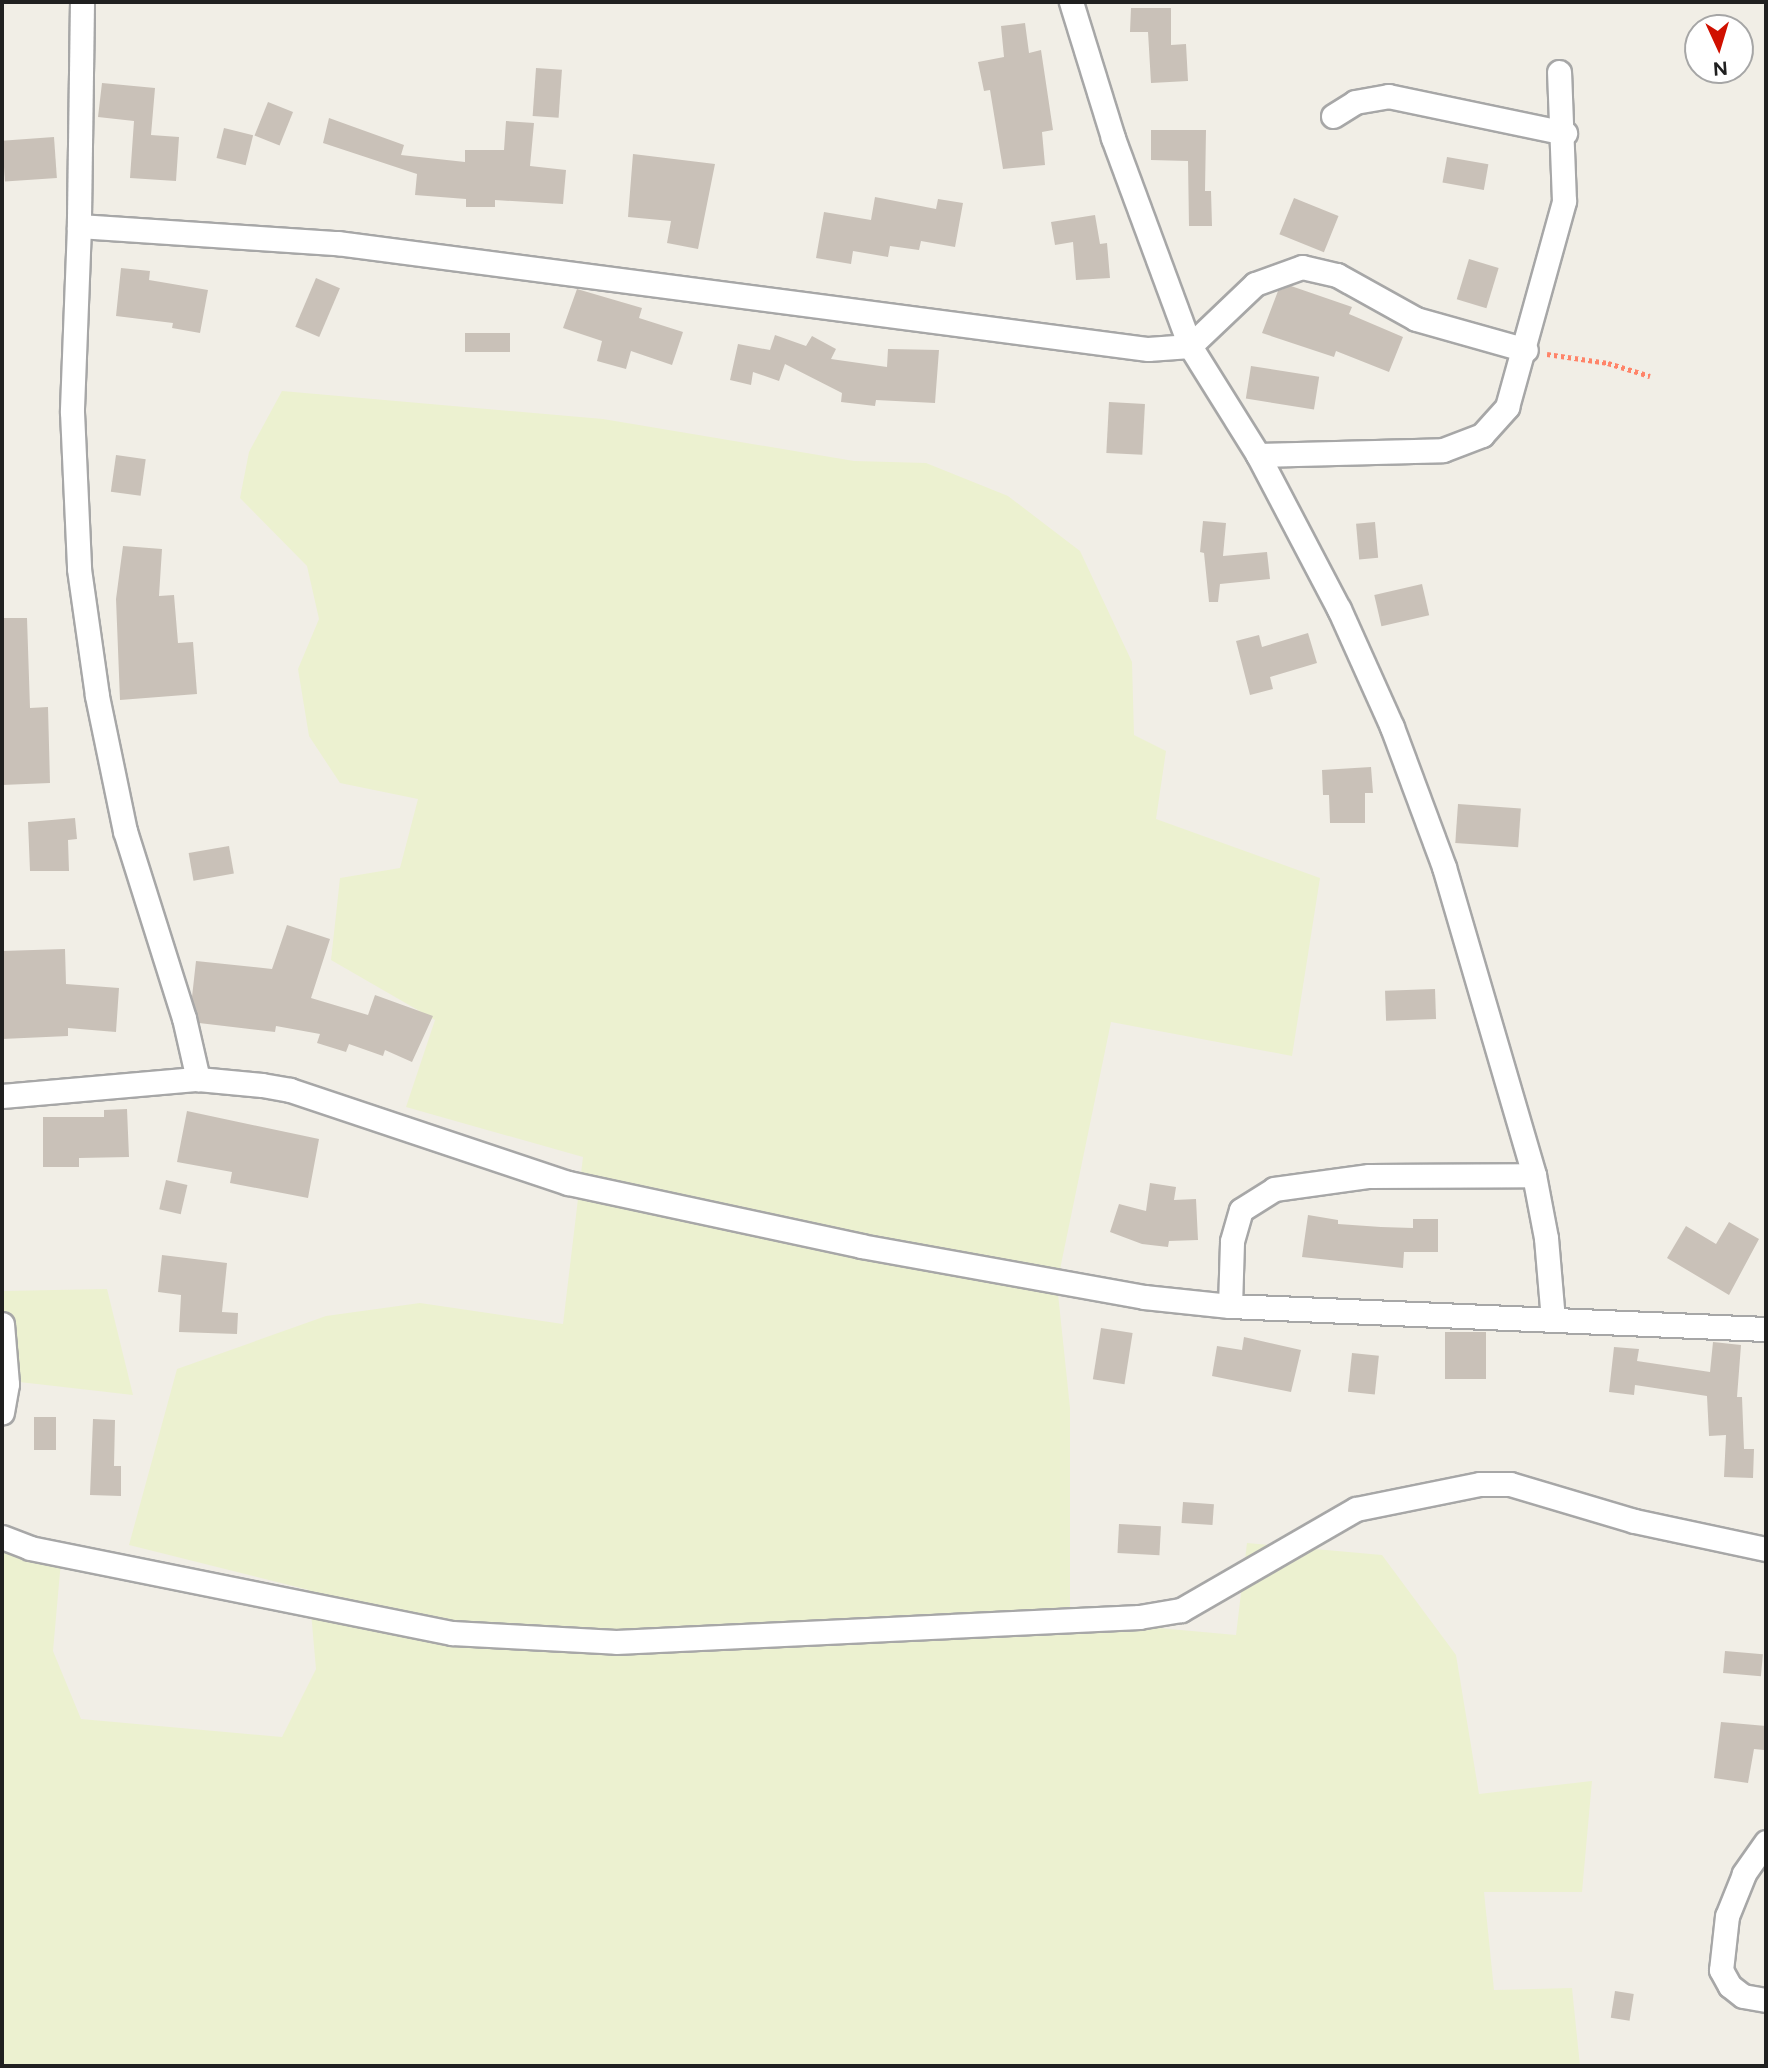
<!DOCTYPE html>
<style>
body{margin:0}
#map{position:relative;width:1768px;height:2068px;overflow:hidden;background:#f1eee6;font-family:Figtree,sans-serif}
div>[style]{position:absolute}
.farmland>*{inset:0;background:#ecf1d0}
.building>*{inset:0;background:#c9c1b8;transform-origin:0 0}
.path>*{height:4.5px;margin-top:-2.25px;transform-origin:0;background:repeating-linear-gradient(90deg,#ff8469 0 3.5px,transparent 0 7px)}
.roads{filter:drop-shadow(2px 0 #a7a7a7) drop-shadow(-2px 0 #a7a7a7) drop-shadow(0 2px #a7a7a7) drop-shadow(0 -2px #a7a7a7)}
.street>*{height:23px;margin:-11.5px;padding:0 11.5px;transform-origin:11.5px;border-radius:11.5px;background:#fff}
span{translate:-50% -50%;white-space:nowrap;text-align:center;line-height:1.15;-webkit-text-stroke:5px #fff;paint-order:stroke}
.frame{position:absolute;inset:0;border:4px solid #202020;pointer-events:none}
.north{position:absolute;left:1684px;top:14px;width:70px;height:70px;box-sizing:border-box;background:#fff;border:2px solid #a6a6a6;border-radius:50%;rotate:176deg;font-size:19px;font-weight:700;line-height:28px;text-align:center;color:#202020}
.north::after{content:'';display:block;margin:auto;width:24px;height:32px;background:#d01000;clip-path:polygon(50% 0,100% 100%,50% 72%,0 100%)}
</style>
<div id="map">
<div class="farmland">
<div style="clip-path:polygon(282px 391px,603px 419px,854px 461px,926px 463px,1008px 496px,1080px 551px,1132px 662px,1134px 735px,1166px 751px,1156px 819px,1320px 878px,1292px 1056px,1111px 1022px,1057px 1284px,1070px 1408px,1070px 1620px,1236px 1635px,1247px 1543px,1382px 1555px,1456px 1655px,1479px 1794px,1592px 1781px,1582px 1892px,1484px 1892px,1494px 1990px,1572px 1988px,1580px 2066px,2px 2066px,2px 1547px,61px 1561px,53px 1651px,81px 1719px,282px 1737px,316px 1669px,309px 1590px,129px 1545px,177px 1369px,326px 1316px,420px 1303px,563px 1324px,583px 1157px,406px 1107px,435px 1020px,331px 960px,340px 878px,400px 868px,418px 799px,340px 783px,309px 736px,298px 669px,319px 619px,307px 566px,240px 498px,249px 452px)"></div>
<div style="clip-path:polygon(107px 1289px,133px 1395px,2px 1380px,2px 1291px)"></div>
</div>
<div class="building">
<div style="clip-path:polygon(1131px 8px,1171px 8px,1171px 45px,1186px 44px,1188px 81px,1151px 83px,1148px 32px,1130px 32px)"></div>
<div style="clip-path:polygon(1025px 23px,1029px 53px,1041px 50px,1053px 130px,1042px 132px,1045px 165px,1003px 169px,990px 90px,984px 91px,978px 62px,1004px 57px,1001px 26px)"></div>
<div style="left:536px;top:68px;width:26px;height:48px;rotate:4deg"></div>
<div style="clip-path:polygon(102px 83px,155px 88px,151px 135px,179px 137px,176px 181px,130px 178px,134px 121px,98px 117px)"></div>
<div style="left:268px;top:102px;width:27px;height:36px;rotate:22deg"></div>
<div style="clip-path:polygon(329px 118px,404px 145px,401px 155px,465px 162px,465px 150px,504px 150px,506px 121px,534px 123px,530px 166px,566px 170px,563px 204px,495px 200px,495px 207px,466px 207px,466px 199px,415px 195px,417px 174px,323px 143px)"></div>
<div style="left:224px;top:128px;width:30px;height:31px;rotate:14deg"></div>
<div style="clip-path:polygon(1151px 130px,1206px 130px,1205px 191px,1211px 191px,1212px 226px,1189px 226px,1188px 161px,1151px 160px)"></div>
<div style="left:54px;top:137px;width:41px;height:52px;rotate:86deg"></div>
<div style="clip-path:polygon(633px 154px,715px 164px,698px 249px,667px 243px,671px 221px,628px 217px)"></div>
<div style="left:1447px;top:157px;width:42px;height:26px;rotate:10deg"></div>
<div style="clip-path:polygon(875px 197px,936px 209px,938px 199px,963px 203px,955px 247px,921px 241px,919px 250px,890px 246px,888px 257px,853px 251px,851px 264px,816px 258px,824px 212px,871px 220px)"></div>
<div style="left:1294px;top:198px;width:48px;height:39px;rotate:22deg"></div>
<div style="clip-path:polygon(1095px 215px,1100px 244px,1107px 243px,1110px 278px,1076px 280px,1073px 242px,1055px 245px,1051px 222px)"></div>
<div style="left:1469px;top:259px;width:31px;height:42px;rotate:17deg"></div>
<div style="clip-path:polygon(121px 268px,150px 271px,149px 280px,208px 290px,200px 333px,172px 328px,173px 323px,116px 316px)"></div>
<div style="left:316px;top:278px;width:26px;height:53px;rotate:23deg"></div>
<div style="clip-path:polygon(1291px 286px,1352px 307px,1349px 314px,1403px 337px,1389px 372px,1336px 351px,1334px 357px,1262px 333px,1278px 291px)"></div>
<div style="clip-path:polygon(577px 289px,642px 308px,639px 318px,683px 332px,672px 365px,631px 351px,626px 369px,597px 361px,602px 341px,563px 328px)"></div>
<div style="left:510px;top:333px;width:19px;height:45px;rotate:90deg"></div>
<div style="clip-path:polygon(775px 335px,806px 346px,812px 336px,836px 349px,831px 359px,887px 367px,888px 349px,939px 350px,935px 403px,876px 400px,875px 406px,841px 402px,842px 393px,785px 364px,779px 381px,753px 372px,751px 385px,730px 380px,738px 344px,770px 350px)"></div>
<div style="left:1251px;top:366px;width:69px;height:33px;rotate:9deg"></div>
<div style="left:1109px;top:402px;width:36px;height:51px;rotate:3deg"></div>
<div style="left:116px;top:455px;width:30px;height:37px;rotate:8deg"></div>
<div style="clip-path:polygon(1203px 521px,1226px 523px,1223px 556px,1267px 552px,1270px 579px,1220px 584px,1218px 602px,1209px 602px,1204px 553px,1200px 552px)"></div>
<div style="left:1375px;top:522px;width:36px;height:19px;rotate:85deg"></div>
<div style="clip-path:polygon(123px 546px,162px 549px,159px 596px,174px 595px,178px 643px,193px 642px,197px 694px,120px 700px,116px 599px)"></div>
<div style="left:1422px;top:584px;width:32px;height:49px;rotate:77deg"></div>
<div style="clip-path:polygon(2px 618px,27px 618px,30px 708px,48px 707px,50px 783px,2px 785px)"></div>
<div style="clip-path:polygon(1308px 633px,1317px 663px,1270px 677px,1273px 689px,1250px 695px,1236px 641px,1259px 635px,1262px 647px)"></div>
<div style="clip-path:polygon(1371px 767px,1373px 793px,1365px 793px,1365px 823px,1330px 823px,1329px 795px,1323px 795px,1322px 770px)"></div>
<div style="left:1458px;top:804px;width:63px;height:39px;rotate:4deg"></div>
<div style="clip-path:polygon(75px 818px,77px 839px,68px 840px,69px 871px,30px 871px,28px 822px)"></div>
<div style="left:229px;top:846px;width:28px;height:41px;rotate:80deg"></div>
<div style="clip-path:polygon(287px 925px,330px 939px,311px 998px,368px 1015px,375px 995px,433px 1016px,412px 1062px,385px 1050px,383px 1056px,349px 1044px,346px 1052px,317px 1043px,320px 1034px,276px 1026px,275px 1032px,199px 1023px,192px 997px,196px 961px,272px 969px)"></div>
<div style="clip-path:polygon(65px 949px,66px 984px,119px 988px,116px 1032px,68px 1028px,68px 1036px,2px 1039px,2px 951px)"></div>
<div style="left:1435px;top:989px;width:30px;height:50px;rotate:88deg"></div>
<div style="clip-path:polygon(127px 1109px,129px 1157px,79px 1158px,79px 1167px,43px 1167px,43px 1117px,104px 1117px,104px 1110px)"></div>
<div style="clip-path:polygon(187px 1111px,319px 1139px,308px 1198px,230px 1183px,232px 1172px,177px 1162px)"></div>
<div style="left:166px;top:1180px;width:22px;height:30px;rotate:13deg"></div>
<div style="clip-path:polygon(1150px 1183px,1176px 1187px,1174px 1200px,1196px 1199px,1198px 1240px,1169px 1241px,1168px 1247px,1142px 1244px,1110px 1232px,1119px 1204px,1146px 1211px)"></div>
<div style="clip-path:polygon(1308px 1215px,1338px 1220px,1338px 1224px,1381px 1227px,1413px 1228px,1413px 1219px,1438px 1219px,1438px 1252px,1404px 1252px,1403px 1268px,1302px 1257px)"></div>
<div style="clip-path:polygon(1729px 1222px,1759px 1239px,1729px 1295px,1667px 1258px,1686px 1226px,1716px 1244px)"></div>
<div style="clip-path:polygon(162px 1255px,227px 1263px,222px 1312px,238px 1313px,237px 1334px,179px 1332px,181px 1295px,158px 1292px)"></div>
<div style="left:1101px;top:1328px;width:32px;height:52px;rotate:9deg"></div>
<div style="left:1445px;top:1332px;width:41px;height:47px"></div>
<div style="clip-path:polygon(1244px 1337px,1301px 1350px,1291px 1392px,1212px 1376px,1217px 1346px,1242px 1350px)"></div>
<div style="clip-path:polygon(1713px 1342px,1741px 1345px,1737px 1397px,1742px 1397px,1744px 1449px,1754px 1449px,1753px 1478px,1724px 1477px,1726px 1435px,1709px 1436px,1707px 1396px,1635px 1385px,1634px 1395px,1609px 1392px,1614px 1347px,1639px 1349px,1637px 1361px,1710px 1372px)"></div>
<div style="left:1352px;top:1353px;width:27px;height:39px;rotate:6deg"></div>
<div style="left:34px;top:1417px;width:22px;height:33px"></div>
<div style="clip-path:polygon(93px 1419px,115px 1420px,114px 1466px,121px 1466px,121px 1496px,90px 1495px)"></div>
<div style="left:1183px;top:1502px;width:31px;height:21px;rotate:4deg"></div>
<div style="left:1119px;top:1524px;width:42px;height:29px;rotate:3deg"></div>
<div style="left:1725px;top:1651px;width:38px;height:22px;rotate:5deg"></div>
<div style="clip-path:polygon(1721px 1722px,1766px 1726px,1764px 1750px,1754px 1749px,1748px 1783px,1714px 1778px)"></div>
<div style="left:1615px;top:1991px;width:19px;height:27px;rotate:9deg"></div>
</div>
<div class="path">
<div style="left:1547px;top:354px;width:62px;rotate:8.4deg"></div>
<div style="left:1608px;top:363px;width:44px;rotate:17.2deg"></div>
</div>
<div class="roads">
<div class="street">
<div style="left:82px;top:2px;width:224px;rotate:90.8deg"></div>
<div style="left:79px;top:226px;width:259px;rotate:3.8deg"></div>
<div style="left:337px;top:243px;width:818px;rotate:7.45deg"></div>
<div style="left:1148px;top:349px;width:42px;rotate:-4.1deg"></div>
<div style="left:1190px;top:346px;width:90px;rotate:-43.6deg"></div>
<div style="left:1255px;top:284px;width:50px;rotate:-19.9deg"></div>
<div style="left:1302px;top:267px;width:36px;rotate:13deg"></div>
<div style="left:1337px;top:275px;width:90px;rotate:29.1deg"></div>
<div style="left:1416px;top:319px;width:114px;rotate:15.7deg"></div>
<div style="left:1071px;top:2px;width:142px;rotate:72.8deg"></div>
<div style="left:1113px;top:138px;width:222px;rotate:69.7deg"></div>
<div style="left:1190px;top:346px;width:128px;rotate:58deg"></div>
<div style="left:1258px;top:455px;width:174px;rotate:62.3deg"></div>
<div style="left:1339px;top:609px;width:129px;rotate:65.8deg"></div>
<div style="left:1392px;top:727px;width:149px;rotate:69.6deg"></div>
<div style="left:1444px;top:867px;width:321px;rotate:73.7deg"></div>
<div style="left:1534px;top:1175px;width:64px;rotate:79.2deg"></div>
<div style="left:1546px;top:1238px;width:81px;rotate:85.1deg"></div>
<div style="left:1333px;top:116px;width:26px;rotate:-32deg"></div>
<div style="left:1355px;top:102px;width:34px;rotate:-10deg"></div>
<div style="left:1388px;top:96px;width:181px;rotate:11.8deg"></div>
<div style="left:79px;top:226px;width:186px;rotate:92.2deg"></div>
<div style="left:72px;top:412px;width:157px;rotate:87.4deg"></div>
<div style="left:79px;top:569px;width:128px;rotate:81.9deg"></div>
<div style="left:97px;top:696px;width:138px;rotate:78.3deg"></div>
<div style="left:125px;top:831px;width:196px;rotate:72.5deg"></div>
<div style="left:184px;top:1018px;width:63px;rotate:77.1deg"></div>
<div style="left:1258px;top:455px;width:185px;rotate:-1.5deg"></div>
<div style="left:1443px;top:450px;width:42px;rotate:-21deg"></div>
<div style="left:1482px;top:435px;width:38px;rotate:-48deg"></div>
<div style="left:1507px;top:407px;width:214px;rotate:-74.5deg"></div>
<div style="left:1564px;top:201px;width:129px;rotate:-92.2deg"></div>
<div style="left:2px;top:1096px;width:197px;rotate:-5deg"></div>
<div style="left:198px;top:1079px;width:64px;rotate:5.4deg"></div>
<div style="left:262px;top:1085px;width:28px;rotate:10deg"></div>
<div style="left:290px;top:1090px;width:293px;rotate:18.5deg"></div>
<div style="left:568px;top:1183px;width:300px;rotate:12.1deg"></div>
<div style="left:861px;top:1246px;width:288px;rotate:10.2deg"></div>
<div style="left:1144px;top:1297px;width:86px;rotate:6deg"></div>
<div style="left:1230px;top:1306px;width:536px;rotate:2.46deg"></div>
<div style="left:1230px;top:1306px;width:65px;rotate:-88.2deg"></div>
<div style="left:1232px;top:1241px;width:32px;rotate:-74deg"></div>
<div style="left:1241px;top:1210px;width:39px;rotate:-32deg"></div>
<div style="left:1274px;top:1189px;width:96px;rotate:-7.8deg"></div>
<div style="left:1369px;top:1176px;width:165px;rotate:-0.3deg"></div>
<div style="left:2px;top:1324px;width:60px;rotate:85.2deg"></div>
<div style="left:7px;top:1384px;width:29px;rotate:100deg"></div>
<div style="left:2px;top:1537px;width:30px;rotate:21deg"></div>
<div style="left:30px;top:1548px;width:430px;rotate:11.4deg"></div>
<div style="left:452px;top:1633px;width:164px;rotate:3.1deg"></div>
<div style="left:616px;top:1642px;width:524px;rotate:-2.74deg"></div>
<div style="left:1139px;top:1617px;width:43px;rotate:-9.5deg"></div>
<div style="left:1181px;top:1610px;width:202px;rotate:-30deg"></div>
<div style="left:1356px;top:1509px;width:126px;rotate:-11.4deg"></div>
<div style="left:1480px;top:1484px;width:30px"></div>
<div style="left:1510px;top:1484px;width:129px;rotate:16.6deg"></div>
<div style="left:1634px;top:1521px;width:135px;rotate:12deg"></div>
<div style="left:1766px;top:1842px;width:39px;rotate:125deg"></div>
<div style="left:1744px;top:1874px;width:45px;rotate:112deg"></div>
<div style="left:1727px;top:1916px;width:54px;rotate:96.3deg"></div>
<div style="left:1721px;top:1970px;width:18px;rotate:61deg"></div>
<div style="left:1730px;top:1986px;width:16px;rotate:38deg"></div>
<div style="left:1743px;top:1996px;width:23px;rotate:10deg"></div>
</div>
</div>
<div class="frame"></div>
<div class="north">N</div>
</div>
